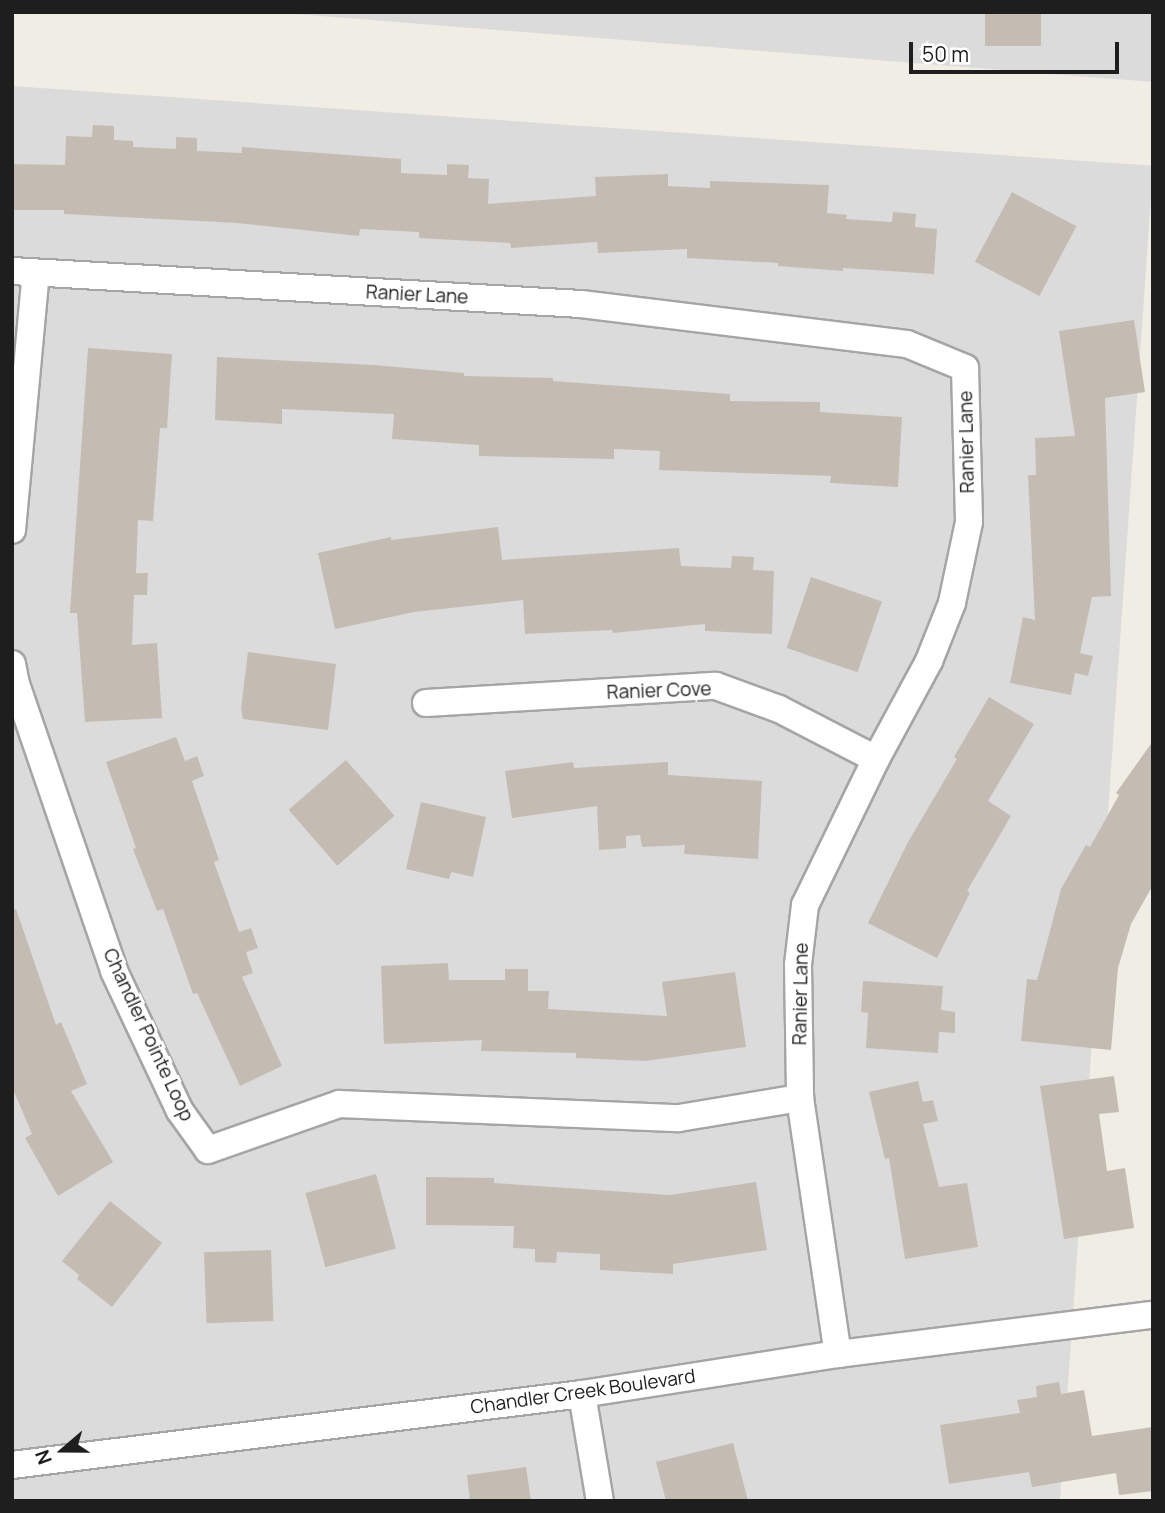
<!DOCTYPE html>
<style>
body{margin:0}
#map{position:relative;width:1165px;height:1513px;overflow:hidden;background:#f0ede4;font-family:Manrope,sans-serif}
div>[style]{position:absolute}
.residential>*{inset:0;background:#dcdbdb;transform-origin:0 0}
.building>*{inset:0;background:#c4bcb3;transform-origin:0 0}
.roads{filter:drop-shadow(2px 0 #a5a5a5) drop-shadow(-2px 0 #a5a5a5) drop-shadow(0 2px #a5a5a5) drop-shadow(0 -2px #a5a5a5)}
.minor>*{height:26px;margin:-13px;padding:0 13px;transform-origin:13px;border-radius:13px;background:#fff}
span{translate:-50% -50%;white-space:nowrap;text-align:center;line-height:1.15;-webkit-text-stroke:6px #fff;paint-order:stroke}
.street-label{font-size:19px;color:#1e1e1e}
.frame{position:absolute;inset:0;border:14px solid #1e1e1e;pointer-events:none}
.north{position:absolute;left:28px;top:1415px;width:70px;height:70px;-webkit-text-stroke:5px #fff;paint-order:stroke;rotate:250deg;font-size:19px;font-weight:700;line-height:28px;text-align:center;color:#1e1e1e}
.north::after{content:'';display:block;margin:auto;width:24px;height:32px;background:#1e1e1e;clip-path:polygon(50% 0,100% 100%,50% 72%,0 100%)}
.scale{position:absolute;left:909px;top:42px;width:210px;height:32px;box-sizing:border-box;border:4px solid #1e1e1e;border-top:0;padding-left:9px;font-size:21px;line-height:24px;white-space:nowrap;color:#1e1e1e;-webkit-text-stroke:5px #fff;paint-order:stroke}
</style>
<div id="map">
<div class="residential">
<div style="clip-path:polygon(270px 12px,1153px 12px,1153px 82px)"></div>
<div style="left:12px;top:86px;width:1144px;height:1415px;rotate:4deg"></div>
</div>
<div class="building">
<div style="left:985px;top:12px;width:56px;height:34px"></div>
<div style="clip-path:polygon(93px 125px,114px 126px,114px 140px,133px 141px,133px 147px,176px 149px,176px 137px,197px 138px,197px 151px,242px 153px,242px 147px,401px 159px,401px 173px,447px 175px,447px 164px,469px 165px,468px 178px,489px 179px,488px 204px,596px 196px,595px 177px,668px 174px,668px 186px,710px 188px,710px 181px,829px 185px,827px 213px,847px 215px,846px 219px,892px 222px,893px 212px,916px 214px,915px 227px,937px 229px,934px 274px,843px 268px,843px 271px,778px 266px,778px 263px,687px 258px,687px 249px,598px 253px,597px 242px,511px 248px,510px 243px,419px 238px,419px 232px,360px 229px,359px 236px,237px 223px,64px 214px,64px 210px,12px 210px,12px 164px,65px 165px,66px 136px,92px 137px)"></div>
<div style="left:1012px;top:192px;width:73px;height:79px;rotate:28deg"></div>
<div style="clip-path:polygon(1134px 320px,1145px 392px,1105px 398px,1111px 596px,1092px 597px,1080px 653px,1093px 656px,1088px 676px,1075px 673px,1071px 695px,1010px 683px,1023px 617px,1035px 620px,1028px 475px,1036px 475px,1035px 438px,1075px 436px,1059px 331px)"></div>
<div style="clip-path:polygon(88px 348px,172px 354px,167px 428px,160px 428px,153px 521px,138px 520px,136px 573px,148px 573px,147px 595px,134px 595px,132px 645px,157px 643px,162px 718px,85px 722px,77px 613px,70px 613px)"></div>
<div style="clip-path:polygon(217px 357px,374px 365px,464px 373px,464px 376px,553px 378px,553px 381px,730px 394px,730px 401px,820px 402px,820px 412px,902px 417px,898px 487px,830px 483px,831px 476px,659px 470px,660px 451px,614px 449px,614px 459px,479px 456px,479px 445px,392px 439px,394px 414px,282px 409px,282px 424px,215px 420px)"></div>
<div style="clip-path:polygon(498px 527px,502px 560px,679px 548px,681px 566px,731px 568px,732px 556px,754px 557px,753px 570px,774px 571px,772px 634px,705px 631px,705px 624px,613px 633px,612px 630px,525px 634px,523px 600px,414px 612px,335px 629px,318px 553px,391px 537px,391px 540px)"></div>
<div style="left:811px;top:577px;width:75px;height:75px;rotate:19deg"></div>
<div style="clip-path:polygon(248px 652px,336px 664px,328px 730px,243px 719px,241px 709px)"></div>
<div style="clip-path:polygon(989px 697px,1034px 724px,988px 801px,1011px 816px,967px 891px,970px 893px,937px 958px,868px 923px,908px 842px,957px 759px,954px 757px)"></div>
<div style="clip-path:polygon(176px 737px,185px 761px,197px 756px,204px 776px,192px 781px,219px 860px,214px 862px,239px 932px,251px 928px,258px 948px,246px 952px,253px 973px,242px 977px,282px 1066px,240px 1086px,197px 993px,193px 994px,163px 909px,157px 911px,133px 849px,136px 848px,106px 762px)"></div>
<div style="clip-path:polygon(1153px 741px,1153px 885px,1131px 924px,1118px 968px,1111px 1050px,1021px 1041px,1027px 979px,1037px 980px,1061px 889px,1086px 845px,1090px 847px,1119px 795px,1116px 793px)"></div>
<div style="left:346px;top:760px;width:74px;height:76px;rotate:49deg"></div>
<div style="clip-path:polygon(573px 762px,574px 768px,668px 762px,668px 775px,762px 781px,758px 859px,684px 854px,685px 845px,642px 847px,640px 835px,626px 836px,626px 848px,599px 850px,597px 806px,512px 818px,505px 771px)"></div>
<div style="clip-path:polygon(421px 802px,486px 817px,473px 877px,451px 872px,449px 879px,406px 869px)"></div>
<div style="clip-path:polygon(16px 909px,56px 1025px,61px 1022px,87px 1084px,71px 1091px,113px 1162px,58px 1196px,25px 1138px,32px 1134px,12px 1087px,12px 910px)"></div>
<div style="clip-path:polygon(448px 963px,449px 980px,505px 980px,505px 969px,528px 969px,528px 991px,549px 991px,548px 1009px,667px 1016px,662px 982px,735px 972px,746px 1047px,645px 1061px,576px 1058px,576px 1053px,481px 1051px,482px 1040px,384px 1044px,381px 966px)"></div>
<div style="clip-path:polygon(863px 981px,943px 986px,941px 1010px,955px 1012px,955px 1033px,939px 1032px,938px 1053px,866px 1048px,868px 1013px,861px 1012px)"></div>
<div style="clip-path:polygon(1114px 1076px,1119px 1112px,1099px 1114px,1107px 1171px,1125px 1168px,1134px 1228px,1064px 1239px,1040px 1086px)"></div>
<div style="clip-path:polygon(918px 1081px,923px 1102px,933px 1100px,938px 1121px,923px 1124px,939px 1187px,967px 1183px,978px 1247px,905px 1259px,889px 1158px,885px 1159px,869px 1092px)"></div>
<div style="left:376px;top:1174px;width:77px;height:73px;rotate:75deg"></div>
<div style="clip-path:polygon(426px 1177px,494px 1178px,494px 1183px,670px 1195px,756px 1182px,767px 1250px,673px 1264px,673px 1274px,600px 1270px,600px 1254px,557px 1252px,556px 1263px,535px 1262px,535px 1249px,513px 1248px,514px 1226px,426px 1225px)"></div>
<div style="clip-path:polygon(110px 1201px,162px 1243px,112px 1307px,77px 1279px,79px 1275px,62px 1261px)"></div>
<div style="left:271px;top:1250px;width:71px;height:67px;rotate:88deg"></div>
<div style="clip-path:polygon(1059px 1382px,1061px 1394px,1084px 1390px,1092px 1436px,1153px 1427px,1153px 1491px,1119px 1495px,1116px 1473px,1032px 1487px,1029px 1472px,949px 1484px,940px 1425px,1020px 1413px,1017px 1400px,1037px 1397px,1036px 1386px)"></div>
<div style="clip-path:polygon(733px 1443px,748px 1501px,666px 1501px,656px 1462px)"></div>
<div style="clip-path:polygon(526px 1467px,531px 1501px,470px 1501px,467px 1475px)"></div>
</div>
<div class="roads">
<div class="minor">
<div style="left:12px;top:271px;width:570px;rotate:3.32deg"></div>
<div style="left:581px;top:304px;width:328px;rotate:7deg"></div>
<div style="left:907px;top:344px;width:63px;rotate:22.5deg"></div>
<div style="left:965px;top:368px;width:154px;rotate:88.5deg"></div>
<div style="left:969px;top:522px;width:83px;rotate:101.9deg"></div>
<div style="left:952px;top:603px;width:62px;rotate:111.6deg"></div>
<div style="left:929px;top:661px;width:111px;rotate:118.4deg"></div>
<div style="left:876px;top:759px;width:162px;rotate:115.9deg"></div>
<div style="left:805px;top:905px;width:60px;rotate:96.7deg"></div>
<div style="left:798px;top:965px;width:133px;rotate:89.1deg"></div>
<div style="left:800px;top:1098px;width:259px;rotate:81.6deg"></div>
<div style="left:12px;top:530px;width:258px;rotate:-84.7deg"></div>
<div style="left:12px;top:664px;width:20px;rotate:79deg"></div>
<div style="left:16px;top:684px;width:303px;rotate:71.1deg"></div>
<div style="left:114px;top:971px;width:155px;rotate:64.8deg"></div>
<div style="left:180px;top:1111px;width:48px;rotate:54.3deg"></div>
<div style="left:208px;top:1150px;width:139px;rotate:-19.3deg"></div>
<div style="left:339px;top:1104px;width:340px;rotate:2.4deg"></div>
<div style="left:679px;top:1118px;width:123px;rotate:-9.4deg"></div>
<div style="left:426px;top:703px;width:290px;rotate:-3.4deg"></div>
<div style="left:716px;top:686px;width:67px;rotate:20.1deg"></div>
<div style="left:779px;top:709px;width:109px;rotate:27.3deg"></div>
<div style="left:582px;top:1394px;width:109px;rotate:80.5deg"></div>
<div style="left:12px;top:1465px;width:574px;rotate:-7.1deg"></div>
<div style="left:582px;top:1394px;width:259px;rotate:-8.9deg"></div>
<div style="left:838px;top:1354px;width:317px;rotate:-7.1deg"></div>
</div>
</div>
<div class="street-label">
<span style="left:417px;top:295px;rotate:3deg">Ranier Lane</span>
<span style="left:967px;top:442px;rotate:-91deg">Ranier Lane</span>
<span style="left:659px;top:691px;rotate:-2deg">Ranier Cove</span>
<span style="left:801px;top:994px;rotate:-89deg">Ranier Lane</span>
<span style="left:148px;top:1035px;rotate:65deg">Chandler Pointe Loop</span>
<span style="left:583px;top:1392px;rotate:-8deg">Chandler Creek Boulevard</span>
</div>
<div class="frame"></div>
<div class="north">N</div>
<div class="scale">50 m</div>
</div>
